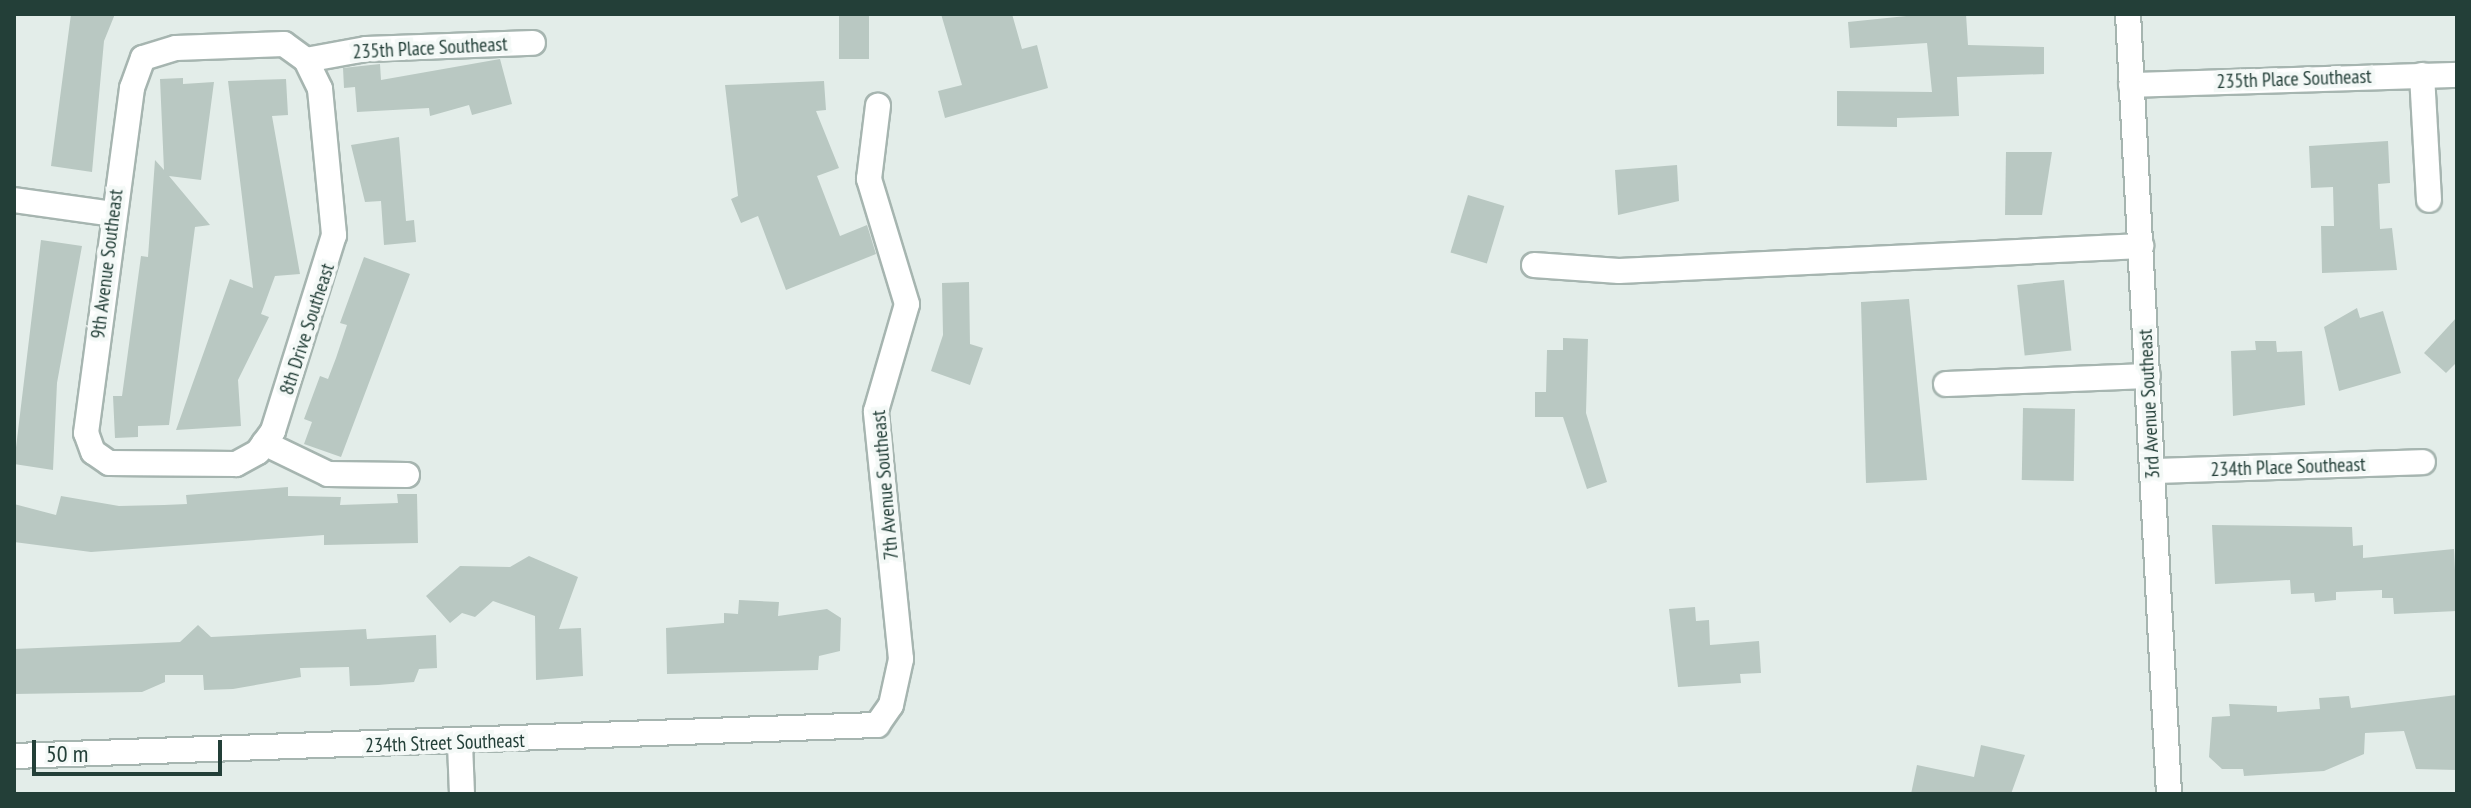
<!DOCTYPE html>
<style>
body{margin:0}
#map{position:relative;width:2471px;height:808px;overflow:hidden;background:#e3ede9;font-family:"PT Sans Narrow",sans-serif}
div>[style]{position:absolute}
.building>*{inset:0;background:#b9c8c2;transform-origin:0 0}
.roads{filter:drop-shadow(2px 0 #a6b5b0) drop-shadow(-2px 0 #a6b5b0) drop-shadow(0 2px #a6b5b0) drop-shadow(0 -2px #a6b5b0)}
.minor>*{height:24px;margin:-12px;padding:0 12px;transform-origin:12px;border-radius:12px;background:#fff}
span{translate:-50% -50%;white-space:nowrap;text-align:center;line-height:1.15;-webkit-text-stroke:8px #f4f9f7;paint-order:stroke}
.street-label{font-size:20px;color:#233f38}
.frame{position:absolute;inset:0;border:16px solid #233f38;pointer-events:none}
.scale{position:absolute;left:32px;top:740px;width:190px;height:36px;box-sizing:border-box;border:4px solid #233f38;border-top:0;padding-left:10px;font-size:24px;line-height:28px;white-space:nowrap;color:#233f38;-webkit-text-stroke:6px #f4f9f7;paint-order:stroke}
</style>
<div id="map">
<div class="building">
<div style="clip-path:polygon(71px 14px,115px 14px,104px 41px,92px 172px,51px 166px)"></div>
<div style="left:839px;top:14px;width:30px;height:45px"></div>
<div style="clip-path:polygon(941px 14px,1012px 14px,1022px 49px,1037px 45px,1048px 88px,945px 118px,938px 91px,962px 85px)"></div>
<div style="clip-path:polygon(1926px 14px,1966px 14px,1968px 45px,2044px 47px,2044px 74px,1957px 77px,1959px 116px,1897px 118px,1897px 127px,1837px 126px,1837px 91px,1932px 92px,1927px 43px,1850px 48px,1848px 22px)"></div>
<div style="clip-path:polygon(500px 59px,512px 104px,472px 115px,469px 105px,430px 116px,429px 108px,357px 112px,355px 87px,344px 88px,343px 68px,380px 64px,381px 80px)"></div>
<div style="clip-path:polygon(183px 78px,183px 84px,214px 82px,201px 180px,169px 176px,210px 225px,195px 227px,169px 425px,138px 426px,138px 437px,115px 438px,113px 396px,122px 396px,141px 256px,148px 257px,155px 160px,164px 170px,160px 79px)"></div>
<div style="clip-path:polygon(286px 79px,288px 115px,272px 116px,300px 274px,275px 276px,261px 314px,269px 317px,238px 380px,241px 426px,176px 430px,230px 279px,253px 288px,228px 81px)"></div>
<div style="clip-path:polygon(824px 81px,826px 110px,816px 111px,839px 168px,817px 176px,840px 236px,867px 225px,876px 254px,786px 290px,758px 216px,741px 223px,731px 199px,738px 196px,725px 85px)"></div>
<div style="clip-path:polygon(399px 137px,406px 221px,414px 220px,416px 242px,384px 245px,381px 201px,365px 202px,351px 145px)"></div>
<div style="clip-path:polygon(2388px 141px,2390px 183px,2378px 184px,2380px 229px,2392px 228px,2397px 270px,2322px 273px,2321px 226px,2334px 226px,2333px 187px,2311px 188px,2309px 146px)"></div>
<div style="clip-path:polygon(2006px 152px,2052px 152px,2042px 215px,2005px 215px)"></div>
<div style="clip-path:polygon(1677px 165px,1679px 201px,1618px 215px,1615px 170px)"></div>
<div style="left:1468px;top:195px;width:38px;height:60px;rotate:17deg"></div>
<div style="clip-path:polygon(41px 240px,82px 246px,57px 383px,53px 470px,14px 464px)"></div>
<div style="clip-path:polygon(364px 257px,410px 274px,341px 457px,304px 444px,312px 422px,304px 419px,320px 376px,328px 379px,336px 358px,347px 325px,340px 323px)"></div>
<div style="left:2064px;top:280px;width:71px;height:47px;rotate:84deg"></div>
<div style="clip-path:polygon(969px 282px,970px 344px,983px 348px,970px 385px,931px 371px,943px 335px,942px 283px)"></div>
<div style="clip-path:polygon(1909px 299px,1927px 480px,1866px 483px,1861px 302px)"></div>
<div style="clip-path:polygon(2357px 308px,2360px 318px,2383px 311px,2401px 373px,2339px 391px,2324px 327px)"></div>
<div style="clip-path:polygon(2457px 317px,2457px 362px,2446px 373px,2424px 353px)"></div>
<div style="clip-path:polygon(1563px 338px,1588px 339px,1586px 413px,1607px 482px,1587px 489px,1563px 417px,1535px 417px,1535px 392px,1546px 392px,1547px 350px,1563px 350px)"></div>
<div style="clip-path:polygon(2255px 341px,2276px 341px,2277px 352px,2302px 351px,2305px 405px,2233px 416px,2231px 351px,2256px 350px)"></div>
<div style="left:2075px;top:409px;width:72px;height:52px;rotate:91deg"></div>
<div style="clip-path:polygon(288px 487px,288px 496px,341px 497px,340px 505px,398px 503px,397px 494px,417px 494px,418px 543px,324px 545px,324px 535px,91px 552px,14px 542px,14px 504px,56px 515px,61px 496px,119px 506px,164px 505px,187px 504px,186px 495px)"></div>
<div style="clip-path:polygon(2212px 525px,2352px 527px,2353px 546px,2363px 545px,2363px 558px,2454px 549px,2457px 611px,2394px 614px,2393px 598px,2382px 598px,2382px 590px,2336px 592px,2336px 600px,2315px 602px,2314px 593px,2291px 594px,2290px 580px,2215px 584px)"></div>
<div style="clip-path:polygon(529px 556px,578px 577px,559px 629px,581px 628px,583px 676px,536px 680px,535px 616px,493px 601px,475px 617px,462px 613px,450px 623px,426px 596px,460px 566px,510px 567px)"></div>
<div style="clip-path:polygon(739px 600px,779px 602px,778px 616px,827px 609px,841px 618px,840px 651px,819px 656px,818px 670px,667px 674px,666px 628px,724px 623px,724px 613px,738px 614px)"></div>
<div style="clip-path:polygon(1695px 607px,1696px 621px,1709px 620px,1710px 645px,1759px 641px,1761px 673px,1740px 674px,1741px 683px,1678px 687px,1669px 609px)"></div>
<div style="clip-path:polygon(198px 625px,211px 637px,366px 629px,367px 639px,436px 635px,437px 668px,419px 669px,414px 682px,378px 685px,350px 686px,349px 667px,300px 668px,301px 677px,233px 689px,204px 690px,203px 675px,165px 675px,165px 682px,142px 692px,14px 694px,14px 649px,180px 642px)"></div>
<div style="clip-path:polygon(2457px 695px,2457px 770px,2416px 769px,2404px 731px,2365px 733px,2364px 754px,2324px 771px,2244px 776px,2243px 769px,2222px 769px,2209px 757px,2212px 717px,2230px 716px,2229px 704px,2277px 706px,2277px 712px,2320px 709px,2319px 698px,2349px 696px,2351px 708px)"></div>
<div style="clip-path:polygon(1981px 745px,2025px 755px,2011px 794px,1911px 794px,1917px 765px,1974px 777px)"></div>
</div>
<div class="roads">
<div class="minor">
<div style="left:2128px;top:14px;width:781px;rotate:86.99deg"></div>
<div style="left:284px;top:44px;width:27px;rotate:36deg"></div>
<div style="left:306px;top:60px;width:32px;rotate:64deg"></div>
<div style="left:320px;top:89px;width:147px;rotate:84.5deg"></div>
<div style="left:334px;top:235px;width:205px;rotate:107.3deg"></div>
<div style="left:273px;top:431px;width:26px;rotate:126deg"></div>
<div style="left:258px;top:452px;width:25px;rotate:151deg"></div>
<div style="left:236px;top:464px;width:127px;rotate:-179.5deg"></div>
<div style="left:109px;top:463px;width:19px;rotate:-145deg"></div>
<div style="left:93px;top:452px;width:20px;rotate:-110deg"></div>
<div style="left:86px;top:433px;width:348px;rotate:-82.4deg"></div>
<div style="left:132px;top:88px;width:32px;rotate:-70deg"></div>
<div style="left:143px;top:58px;width:34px;rotate:-17deg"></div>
<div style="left:176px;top:48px;width:108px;rotate:-2.1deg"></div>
<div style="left:306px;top:60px;width:61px;rotate:-10.4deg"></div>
<div style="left:366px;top:49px;width:167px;rotate:-2.1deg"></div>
<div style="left:2422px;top:75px;width:125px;rotate:86.8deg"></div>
<div style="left:2131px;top:85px;width:326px;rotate:-1.8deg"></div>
<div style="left:14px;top:200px;width:100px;rotate:8deg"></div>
<div style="left:1534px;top:265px;width:85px;rotate:4deg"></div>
<div style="left:1619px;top:271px;width:523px;rotate:-2.74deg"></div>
<div style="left:1946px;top:384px;width:202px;rotate:-2.3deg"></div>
<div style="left:264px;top:443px;width:71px;rotate:25.8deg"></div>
<div style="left:328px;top:474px;width:79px;rotate:0.7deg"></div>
<div style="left:2153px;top:471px;width:270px;rotate:-1.9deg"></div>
<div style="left:460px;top:744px;width:50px;rotate:87.7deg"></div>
<div style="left:14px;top:756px;width:864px;rotate:-2.06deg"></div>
<div style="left:877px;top:725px;width:24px;rotate:-55deg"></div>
<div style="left:891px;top:705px;width:47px;rotate:-77.7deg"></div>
<div style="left:901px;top:659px;width:249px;rotate:-95.8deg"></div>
<div style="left:876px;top:411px;width:111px;rotate:-73.8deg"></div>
<div style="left:907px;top:304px;width:131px;rotate:-106.9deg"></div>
<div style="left:869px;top:179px;width:74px;rotate:-83deg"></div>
</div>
</div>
<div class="street-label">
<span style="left:430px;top:48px;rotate:-3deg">235th Place Southeast</span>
<span style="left:2294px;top:79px;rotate:-2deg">235th Place Southeast</span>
<span style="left:107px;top:264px;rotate:-83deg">9th Avenue Southeast</span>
<span style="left:307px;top:329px;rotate:-72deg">8th Drive Southeast</span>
<span style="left:2149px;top:404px;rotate:-93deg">3rd Avenue Southeast</span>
<span style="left:2288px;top:467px;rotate:-2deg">234th Place Southeast</span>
<span style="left:885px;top:485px;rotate:-95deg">7th Avenue Southeast</span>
<span style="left:445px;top:743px;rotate:-2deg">234th Street Southeast</span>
</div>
<div class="frame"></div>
<div class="scale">50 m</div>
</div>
